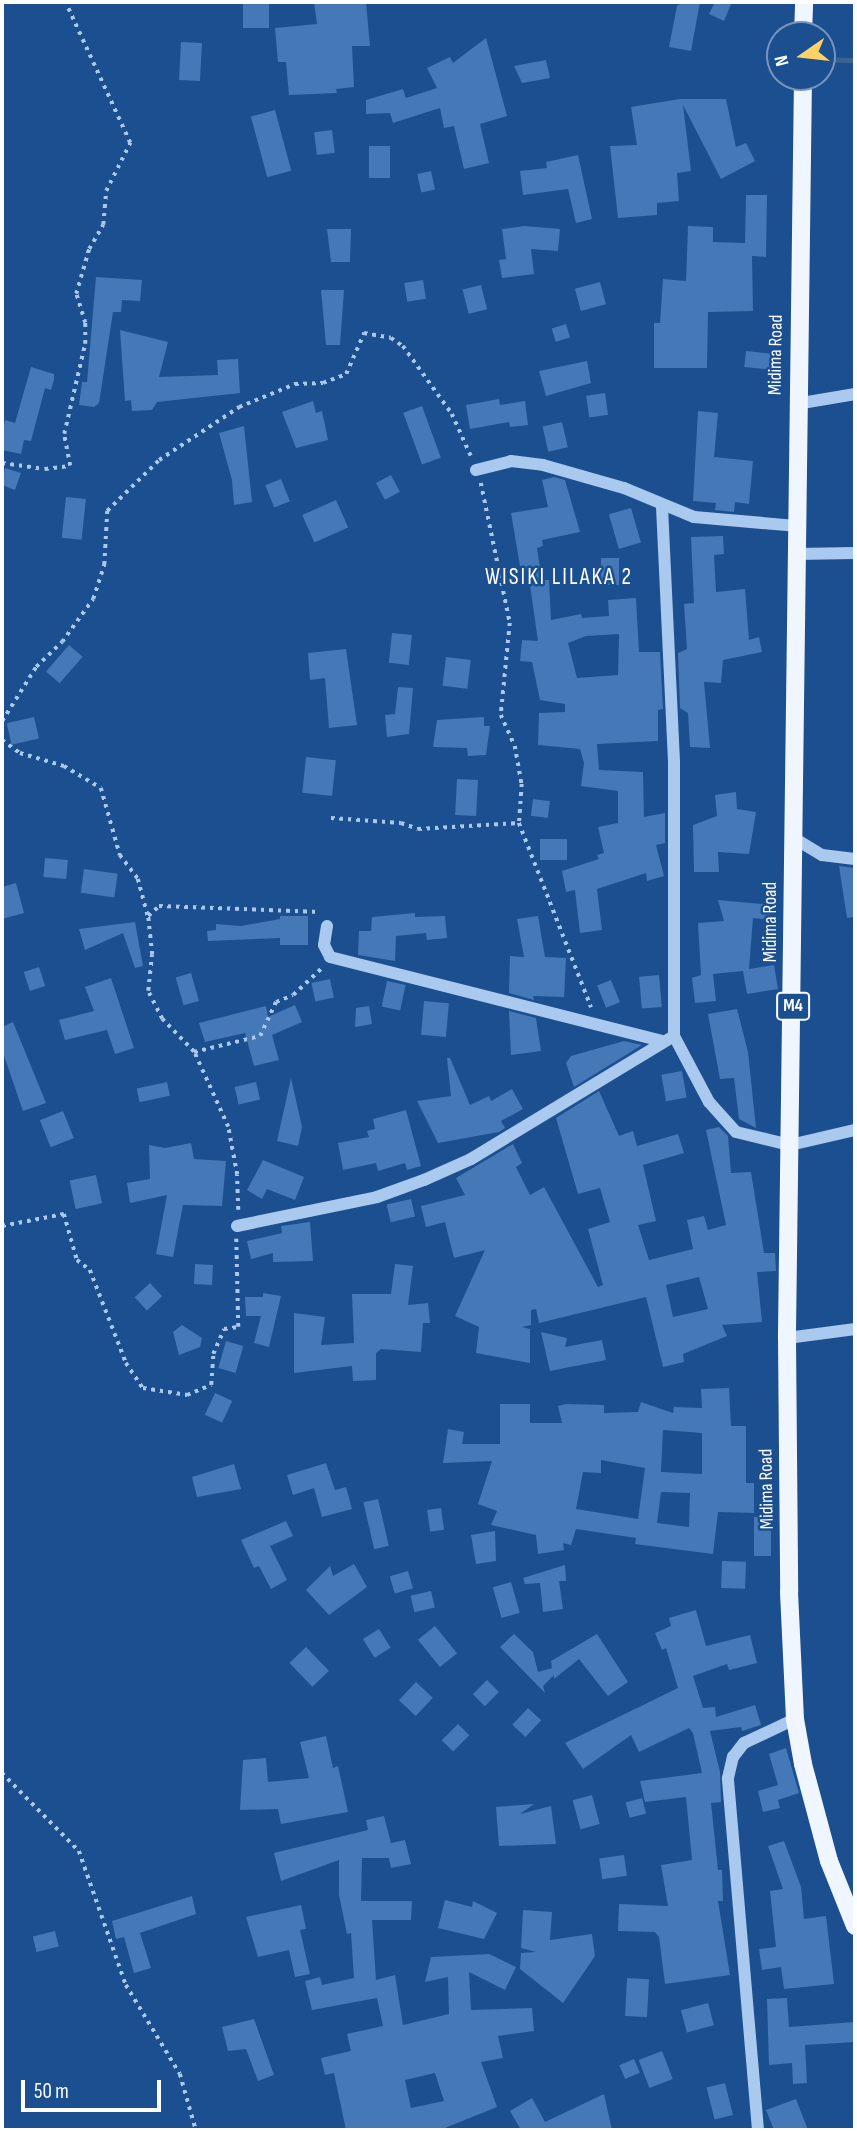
<!DOCTYPE html>
<style>
body{margin:0}
#map{position:relative;width:857px;height:2132px;overflow:hidden;background:#1b4f8f;font-family:"Sofia Sans Condensed",sans-serif}
div>[style]{position:absolute}
.stream>*{height:5px;margin:-2.5px;padding:0 2.5px;transform-origin:2.5px;border-radius:2.5px;background:#3c6290}
.building>*{inset:0;background:#4478b7;transform-origin:0 0}
.path>*{height:3.5px;margin-top:-1.75px;transform-origin:0;background:repeating-linear-gradient(90deg,#a9c9ee 0 3.5px,transparent 0 8.5px)}
.minor>*{height:12px;margin:-6px;padding:0 6px;transform-origin:6px;border-radius:6px;background:#a9c9ee}
.major>*{height:18px;margin:-9px;padding:0 9px;transform-origin:9px;border-radius:9px;background:#f0f6ff}
span{translate:-50% -50%;white-space:nowrap;text-align:center;line-height:1.15;-webkit-text-stroke:5px #1b4f8f;paint-order:stroke}
.shield-label span{padding:2px 5px;background:#1b4f8f;border:2px solid;border-radius:5px;-webkit-text-stroke-width:0}
.shield-label{font-size:18px;color:#fff;font-weight:700}
.street-label{font-size:19px;color:#fff}
.quarter-label{font-size:23px;color:#fff;letter-spacing:2px}
.frame{position:absolute;inset:0;border:4px solid #fff;pointer-events:none}
.north{position:absolute;left:766px;top:21px;width:70px;height:70px;box-sizing:border-box;background:#1b4f8f;border:2px solid #7695bc;border-radius:50%;rotate:256deg;font-size:19px;font-weight:700;line-height:28px;text-align:center;color:#fff}
.north::after{content:'';display:block;margin:auto;width:24px;height:32px;background:#ffd166;clip-path:polygon(50% 0,100% 100%,50% 72%,0 100%)}
.scale{position:absolute;left:21px;top:2080px;width:140px;height:32px;box-sizing:border-box;border:4px solid #fff;border-top:0;padding-left:9px;font-size:21px;line-height:24px;white-space:nowrap;color:#fff;-webkit-text-stroke:5px #1b4f8f;paint-order:stroke}
</style>
<div id="map">
<div class="stream">
<div style="left:822px;top:59px;width:33px;rotate:2deg"></div>
</div>
<div class="building">
<div style="left:243px;top:2px;width:26px;height:26px"></div>
<div style="clip-path:polygon(314px 2px,366px 2px,370px 46px,352px 46px,354px 87px,336px 89px,337px 93px,289px 95px,286px 62px,278px 62px,275px 28px,317px 24px)"></div>
<div style="clip-path:polygon(683px 2px,700px 2px,691px 51px,669px 47px,677px 6px)"></div>
<div style="clip-path:polygon(715px 2px,732px 2px,724px 21px,709px 14px)"></div>
<div style="clip-path:polygon(486px 38px,507px 116px,480px 124px,489px 163px,464px 169px,454px 126px,444px 128px,440px 108px,393px 123px,390px 113px,366px 114px,366px 100px,403px 89px,406px 98px,437px 88px,427px 68px,450px 57px,453px 63px)"></div>
<div style="left:181px;top:42px;width:21px;height:38px;rotate:3deg"></div>
<div style="clip-path:polygon(546px 60px,550px 78px,522px 83px,514px 66px)"></div>
<div style="clip-path:polygon(680px 99px,726px 99px,736px 147px,746px 143px,755px 161px,721px 179px,683px 105px,691px 171px,677px 173px,679px 201px,657px 203px,657px 215px,618px 218px,610px 146px,637px 145px,631px 107px)"></div>
<div style="left:275px;top:110px;width:63px;height:25px;rotate:75deg"></div>
<div style="left:332px;top:130px;width:23px;height:18px;rotate:83deg"></div>
<div style="left:369px;top:146px;width:21px;height:32px"></div>
<div style="clip-path:polygon(578px 155px,592px 219px,576px 223px,568px 189px,523px 195px,520px 171px,547px 168px,546px 162px)"></div>
<div style="left:431px;top:171px;width:19px;height:14px;rotate:78deg"></div>
<div style="clip-path:polygon(746px 195px,767px 195px,766px 257px,752px 256px,753px 311px,708px 312px,707px 368px,654px 368px,654px 323px,660px 323px,663px 279px,686px 281px,688px 226px,713px 227px,713px 242px,745px 243px)"></div>
<div style="clip-path:polygon(524px 226px,560px 229px,558px 251px,531px 249px,534px 274px,502px 278px,499px 260px,506px 259px,502px 229px)"></div>
<div style="clip-path:polygon(327px 229px,351px 229px,350px 262px,331px 262px)"></div>
<div style="clip-path:polygon(96px 277px,142px 280px,140px 301px,122px 300px,121px 312px,113px 312px,99px 403px,94px 407px,79px 405px,82px 382px,87px 382px)"></div>
<div style="left:423px;top:280px;width:19px;height:19px;rotate:81deg"></div>
<div style="left:600px;top:282px;width:23px;height:26px;rotate:75deg"></div>
<div style="left:481px;top:285px;width:25px;height:19px;rotate:76deg"></div>
<div style="clip-path:polygon(321px 290px,344px 290px,340px 345px,326px 345px)"></div>
<div style="left:566px;top:324px;width:14px;height:15px;rotate:73deg"></div>
<div style="clip-path:polygon(120px 330px,168px 342px,159px 377px,218px 375px,217px 360px,238px 359px,240px 393px,157px 402px,152px 410px,132px 411px,131px 400px,125px 401px)"></div>
<div style="left:746px;top:351px;width:31px;height:16px;rotate:6deg"></div>
<div style="clip-path:polygon(587px 361px,591px 383px,546px 396px,539px 371px)"></div>
<div style="clip-path:polygon(31px 367px,54px 374px,54px 380px,51px 390px,45px 388px,31px 441px,24px 440px,21px 454px,2px 450px,2px 436px,5px 420px,15px 423px)"></div>
<div style="left:605px;top:393px;width:22px;height:19px;rotate:82deg"></div>
<div style="clip-path:polygon(499px 399px,500px 405px,525px 401px,528px 425px,510px 427px,509px 422px,470px 429px,466px 405px)"></div>
<div style="clip-path:polygon(313px 401px,316px 413px,322px 411px,328px 440px,296px 448px,282px 412px)"></div>
<div style="left:422px;top:406px;width:55px;height:20px;rotate:70deg"></div>
<div style="clip-path:polygon(698px 411px,718px 413px,714px 457px,753px 461px,749px 504px,735px 502px,734px 512px,715px 510px,716px 503px,693px 501px)"></div>
<div style="left:562px;top:422px;width:26px;height:20px;rotate:77deg"></div>
<div style="clip-path:polygon(244px 426px,252px 502px,234px 505px,232px 480px,219px 433px)"></div>
<div style="clip-path:polygon(5px 468px,21px 473px,15px 490px,2px 485px)"></div>
<div style="left:391px;top:475px;width:19px;height:17px;rotate:62deg"></div>
<div style="clip-path:polygon(evenodd,554px 477px,565px 480px,580px 532px,542px 540px,543px 546px,537px 548px,542px 580px,549px 580px,551px 620px,581px 614px,582px 618px,609px 616px,608px 600px,636px 598px,639px 652px,660px 652px,663px 709px,658px 710px,658px 741px,597px 744px,599px 770px,643px 772px,644px 817px,665px 813px,665px 843px,656px 845px,664px 876px,647px 881px,646px 873px,597px 889px,602px 930px,580px 933px,575px 890px,566px 892px,562px 871px,599px 859px,597px 855px,604px 853px,598px 827px,618px 823px,618px 791px,581px 786px,584px 763px,580px 749px,538px 745px,539px 713px,565px 712px,565px 704px,540px 700px,532px 662px,520px 661px,522px 640px,538px 641px,528px 571px,521px 572px,511px 513px,548px 507px,542px 480px,554px 477px,619px 634px,618px 675px,577px 678px,568px 643px,586px 636px,619px 634px)"></div>
<div style="left:281px;top:479px;width:24px;height:17px;rotate:68deg"></div>
<div style="left:66px;top:497px;width:20px;height:41px;rotate:6deg"></div>
<div style="left:336px;top:500px;width:30px;height:37px;rotate:66deg"></div>
<div style="left:631px;top:508px;width:36px;height:23px;rotate:74deg"></div>
<div style="clip-path:polygon(723px 536px,724px 554px,714px 555px,716px 592px,745px 589px,749px 640px,759px 637px,762px 652px,723px 660px,721px 683px,704px 682px,710px 748px,690px 747px,688px 713px,680px 708px,678px 653px,687px 649px,684px 604px,694px 603px,691px 537px)"></div>
<div style="left:601px;top:558px;width:18px;height:27px"></div>
<div style="left:392px;top:633px;width:20px;height:30px;rotate:6deg"></div>
<div style="left:69px;top:645px;width:18px;height:35px;rotate:41deg"></div>
<div style="clip-path:polygon(346px 649px,357px 725px,329px 728px,325px 678px,310px 680px,308px 653px)"></div>
<div style="left:446px;top:657px;width:25px;height:29px;rotate:7deg"></div>
<div style="clip-path:polygon(398px 687px,413px 688px,409px 734px,387px 737px,385px 715px,395px 714px)"></div>
<div style="left:34px;top:717px;width:22px;height:28px;rotate:77deg"></div>
<div style="clip-path:polygon(484px 717px,484px 726px,490px 726px,486px 755px,468px 756px,467px 748px,433px 747px,437px 720px)"></div>
<div style="left:306px;top:757px;width:30px;height:36px;rotate:6deg"></div>
<div style="left:457px;top:779px;width:21px;height:36px;rotate:3deg"></div>
<div style="clip-path:polygon(736px 792px,737px 809px,756px 812px,749px 854px,718px 852px,719px 872px,694px 872px,693px 825px,717px 816px,715px 795px)"></div>
<div style="left:533px;top:799px;width:17px;height:17px;rotate:7deg"></div>
<div style="left:540px;top:839px;width:27px;height:21px"></div>
<div style="left:45px;top:858px;width:23px;height:19px;rotate:5deg"></div>
<div style="clip-path:polygon(839px 866px,855px 868px,855px 917px,847px 918px)"></div>
<div style="left:84px;top:869px;width:34px;height:24px;rotate:8deg"></div>
<div style="clip-path:polygon(16px 883px,24px 913px,2px 919px,2px 887px)"></div>
<div style="clip-path:polygon(718px 900px,772px 905px,771px 920px,753px 918px,749px 969px,774px 965px,778px 989px,747px 994px,743px 971px,713px 974px,716px 1001px,695px 1003px,692px 978px,701px 975px,698px 923px,724px 921px)"></div>
<div style="clip-path:polygon(415px 913px,415px 917px,445px 916px,447px 938px,427px 940px,426px 933px,396px 936px,395px 961px,358px 955px,359px 931px,371px 931px,372px 917px)"></div>
<div style="clip-path:polygon(280px 916px,308px 916px,308px 945px,280px 945px,280px 938px,208px 941px,207px 931px,216px 930px,216px 924px,241px 926px,280px 919px)"></div>
<div style="clip-path:polygon(538px 916px,545px 957px,566px 958px,564px 997px,533px 996px,534px 1000px,509px 993px,510px 956px,524px 957px,517px 919px)"></div>
<div style="clip-path:polygon(135px 922px,143px 966px,135px 968px,123px 933px,85px 950px,79px 929px)"></div>
<div style="left:39px;top:967px;width:20px;height:16px;rotate:72deg"></div>
<div style="left:191px;top:973px;width:29px;height:16px;rotate:74deg"></div>
<div style="left:659px;top:975px;width:32px;height:20px;rotate:85deg"></div>
<div style="clip-path:polygon(111px 978px,134px 1048px,115px 1054px,107px 1030px,65px 1040px,59px 1020px,94px 1011px,85px 987px)"></div>
<div style="left:330px;top:979px;width:19px;height:19px;rotate:78deg"></div>
<div style="left:611px;top:980px;width:24px;height:15px;rotate:68deg"></div>
<div style="left:387px;top:981px;width:19px;height:26px;rotate:12deg"></div>
<div style="left:424px;top:1001px;width:25px;height:34px;rotate:5deg"></div>
<div style="clip-path:polygon(295px 1005px,302px 1022px,272px 1035px,279px 1060px,254px 1066px,245px 1033px,205px 1042px,199px 1023px,266px 1006px,268px 1017px)"></div>
<div style="clip-path:polygon(369px 1006px,372px 1024px,355px 1027px,356px 1008px)"></div>
<div style="clip-path:polygon(737px 1009px,748px 1052px,756px 1128px,739px 1119px,734px 1078px,720px 1079px,708px 1014px)"></div>
<div style="clip-path:polygon(509px 1011px,536px 1018px,541px 1051px,511px 1055px)"></div>
<div style="clip-path:polygon(13px 1022px,46px 1103px,23px 1111px,2px 1050px,2px 1027px)"></div>
<div style="clip-path:polygon(624px 1041px,642px 1045px,574px 1087px,566px 1063px,571px 1056px)"></div>
<div style="clip-path:polygon(447px 1058px,450px 1058px,470px 1105px,489px 1096px,491px 1101px,512px 1089px,523px 1109px,501px 1121px,505px 1128px,499px 1132px,438px 1143px,417px 1101px,451px 1096px)"></div>
<div style="left:682px;top:1071px;width:27px;height:21px;rotate:80deg"></div>
<div style="clip-path:polygon(291px 1078px,302px 1127px,298px 1146px,277px 1141px)"></div>
<div style="left:167px;top:1082px;width:14px;height:31px;rotate:78deg"></div>
<div style="left:256px;top:1082px;width:18px;height:22px;rotate:77deg"></div>
<div style="clip-path:polygon(evenodd,599px 1091px,619px 1136px,633px 1131px,637px 1146px,678px 1134px,684px 1153px,643px 1165px,656px 1221px,638px 1225px,649px 1260px,693px 1249px,687px 1220px,704px 1216px,708px 1230px,726px 1225px,706px 1130px,719px 1127px,728px 1136px,731px 1173px,751px 1172px,764px 1253px,775px 1253px,776px 1271px,757px 1272px,762px 1322px,722px 1325px,727px 1336px,683px 1354px,684px 1362px,663px 1367px,646px 1297px,539px 1323px,536px 1309px,531px 1310px,531px 1325px,522px 1327px,530px 1329px,530px 1363px,476px 1353px,479px 1327px,455px 1316px,485px 1250px,454px 1258px,445px 1222px,426px 1227px,421px 1206px,465px 1195px,456px 1178px,513px 1144px,522px 1163px,516px 1167px,530px 1195px,544px 1187px,598px 1287px,603px 1285px,588px 1229px,610px 1222px,600px 1188px,578px 1194px,556px 1118px,599px 1091px,699px 1277px,708px 1309px,673px 1317px,666px 1285px,699px 1277px)"></div>
<div style="clip-path:polygon(406px 1110px,421px 1166px,407px 1170px,405px 1163px,378px 1171px,376px 1163px,343px 1170px,338px 1143px,369px 1137px,367px 1131px,375px 1129px,373px 1119px)"></div>
<div style="left:63px;top:1111px;width:29px;height:25px;rotate:68deg"></div>
<div style="clip-path:polygon(191px 1143px,194px 1159px,226px 1161px,222px 1206px,183px 1205px,173px 1257px,156px 1254px,167px 1195px,130px 1203px,127px 1183px,150px 1179px,149px 1145px,165px 1148px)"></div>
<div style="clip-path:polygon(263px 1160px,304px 1177px,295px 1200px,267px 1189px,262px 1199px,247px 1190px)"></div>
<div style="left:96px;top:1175px;width:29px;height:27px;rotate:78deg"></div>
<div style="left:411px;top:1199px;width:18px;height:25px;rotate:77deg"></div>
<div style="clip-path:polygon(310px 1222px,313px 1261px,273px 1262px,273px 1253px,251px 1259px,247px 1241px,282px 1233px,281px 1226px)"></div>
<div style="left:195px;top:1264px;width:18px;height:20px;rotate:3deg"></div>
<div style="clip-path:polygon(395px 1264px,413px 1266px,408px 1305px,428px 1303px,430px 1323px,423px 1323px,421px 1352px,381px 1349px,376px 1353px,376px 1380px,353px 1381px,352px 1366px,294px 1373px,294px 1313px,325px 1317px,321px 1345px,354px 1343px,352px 1294px,391px 1294px)"></div>
<div style="left:150px;top:1283px;width:18px;height:21px;rotate:47deg"></div>
<div style="clip-path:polygon(263px 1293px,281px 1296px,269px 1347px,254px 1343px,261px 1316px,246px 1316px,245px 1297px,263px 1297px)"></div>
<div style="clip-path:polygon(182px 1325px,202px 1338px,200px 1347px,179px 1355px,173px 1332px)"></div>
<div style="clip-path:polygon(541px 1332px,567px 1338px,565px 1347px,602px 1340px,606px 1360px,550px 1371px)"></div>
<div style="left:226px;top:1341px;width:18px;height:28px;rotate:16deg"></div>
<div style="clip-path:polygon(evenodd,729px 1388px,731px 1426px,746px 1426px,746px 1483px,754px 1483px,754px 1513px,718px 1512px,713px 1554px,635px 1544px,636px 1538px,576px 1529px,571px 1545px,563px 1543px,564px 1550px,538px 1554px,536px 1535px,491px 1525px,497px 1511px,478px 1504px,492px 1461px,443px 1463px,448px 1429px,464px 1432px,462px 1444px,500px 1444px,500px 1404px,530px 1404px,530px 1423px,562px 1423px,558px 1406px,566px 1404px,604px 1405px,604px 1413px,638px 1412px,641px 1402px,673px 1413px,674px 1407px,702px 1408px,701px 1389px,729px 1388px,663px 1430px,702px 1433px,702px 1474px,661px 1472px,663px 1430px,729px 1388px,601px 1460px,645px 1468px,638px 1519px,576px 1509px,583px 1472px,601px 1473px,601px 1460px,729px 1388px,661px 1492px,690px 1493px,689px 1527px,657px 1523px,661px 1492px)"></div>
<div style="left:215px;top:1393px;width:19px;height:24px;rotate:25deg"></div>
<div style="clip-path:polygon(326px 1463px,335px 1490px,346px 1487px,352px 1509px,322px 1517px,314px 1488px,293px 1495px,287px 1475px)"></div>
<div style="clip-path:polygon(234px 1464px,241px 1489px,197px 1497px,192px 1477px)"></div>
<div style="left:378px;top:1499px;width:48px;height:15px;rotate:77deg"></div>
<div style="left:441px;top:1508px;width:22px;height:14px;rotate:82deg"></div>
<div style="left:754px;top:1517px;width:17px;height:39px"></div>
<div style="clip-path:polygon(286px 1521px,293px 1536px,270px 1546px,287px 1580px,271px 1589px,259px 1566px,254px 1568px,241px 1540px)"></div>
<div style="clip-path:polygon(495px 1531px,496px 1561px,476px 1564px,471px 1535px)"></div>
<div style="left:722px;top:1561px;width:24px;height:27px;rotate:2deg"></div>
<div style="clip-path:polygon(354px 1564px,367px 1587px,329px 1615px,306px 1590px,330px 1566px,333px 1576px)"></div>
<div style="clip-path:polygon(565px 1565px,566px 1581px,559px 1581px,563px 1609px,543px 1612px,540px 1583px,525px 1584px,523px 1578px)"></div>
<div style="left:408px;top:1571px;width:18px;height:19px;rotate:74deg"></div>
<div style="left:511px;top:1582px;width:32px;height:19px;rotate:74deg"></div>
<div style="left:431px;top:1591px;width:17px;height:21px;rotate:77deg"></div>
<div style="clip-path:polygon(696px 1610px,706px 1646px,750px 1635px,757px 1663px,729px 1670px,727px 1664px,693px 1676px,703px 1708px,715px 1707px,716px 1717px,755px 1705px,761px 1725px,742px 1731px,741px 1727px,710px 1731px,720px 1772px,721px 1802px,711px 1803px,718px 1870px,722px 1870px,723px 1901px,718px 1901px,730px 1975px,665px 1984px,659px 1937px,655px 1932px,618px 1931px,619px 1904px,668px 1906px,661px 1865px,692px 1860px,686px 1797px,645px 1802px,640px 1781px,702px 1773px,693px 1733px,689px 1728px,639px 1752px,631px 1735px,583px 1769px,565px 1743px,678px 1688px,666px 1648px,662px 1650px,655px 1633px,671px 1626px,669px 1618px)"></div>
<div style="left:435px;top:1626px;width:35px;height:22px;rotate:51deg"></div>
<div style="left:379px;top:1629px;width:22px;height:19px;rotate:58deg"></div>
<div style="clip-path:polygon(514px 1634px,533px 1652px,538px 1672px,552px 1668px,551px 1661px,597px 1634px,628px 1682px,608px 1696px,579px 1659px,554px 1679px,554px 1675px,543px 1686px,545px 1693px,500px 1647px)"></div>
<div style="left:306px;top:1647px;width:33px;height:23px;rotate:46deg"></div>
<div style="left:487px;top:1680px;width:17px;height:20px;rotate:45deg"></div>
<div style="left:416px;top:1682px;width:23px;height:25px;rotate:43deg"></div>
<div style="left:528px;top:1708px;width:18px;height:23px;rotate:43deg"></div>
<div style="left:458px;top:1724px;width:16px;height:23px;rotate:45deg"></div>
<div style="clip-path:polygon(326px 1736px,333px 1768px,338px 1766px,348px 1812px,281px 1824px,278px 1809px,240px 1810px,243px 1760px,266px 1758px,268px 1782px,309px 1778px,300px 1742px)"></div>
<div style="clip-path:polygon(786px 1748px,799px 1793px,778px 1800px,780px 1808px,763px 1812px,758px 1791px,778px 1785px,769px 1754px)"></div>
<div style="left:592px;top:1795px;width:30px;height:20px;rotate:75deg"></div>
<div style="left:642px;top:1798px;width:16px;height:17px;rotate:75deg"></div>
<div style="clip-path:polygon(534px 1804px,520px 1814px,551px 1806px,556px 1844px,499px 1846px,496px 1807px)"></div>
<div style="clip-path:polygon(evenodd,384px 1816px,391px 1843px,405px 1840px,411px 1864px,391px 1868px,389px 1858px,362px 1858px,361px 1901px,412px 1901px,411px 1920px,372px 1920px,376px 1980px,395px 1975px,403px 2025px,449px 2014px,448px 1977px,425px 1982px,431px 1957px,489px 1954px,516px 1967px,505px 1990px,469px 1972px,471px 2010px,532px 2008px,534px 2031px,498px 2036px,503px 2058px,481px 2062px,497px 2107px,440px 2130px,346px 2130px,334px 2073px,325px 2075px,321px 2058px,351px 2051px,347px 2034px,383px 2026px,377px 1998px,312px 2010px,305px 1981px,320px 1977px,322px 1985px,354px 1978px,351px 1933px,347px 1934px,339px 1895px,339px 1860px,281px 1881px,274px 1853px,368px 1830px,366px 1820px,384px 1816px,435px 2073px,444px 2101px,411px 2108px,405px 2080px,435px 2073px)"></div>
<div style="clip-path:polygon(784px 1841px,801px 1887px,804px 1919px,826px 1916px,834px 1984px,784px 1989px,781px 1967px,762px 1970px,759px 1949px,776px 1947px,770px 1891px,783px 1889px,768px 1846px)"></div>
<div style="left:624px;top:1855px;width:21px;height:25px;rotate:82deg"></div>
<div style="clip-path:polygon(192px 1896px,196px 1914px,140px 1933px,151px 1968px,134px 1973px,124px 1937px,116px 1939px,112px 1921px)"></div>
<div style="clip-path:polygon(445px 1900px,472px 1907px,473px 1901px,497px 1913px,484px 1939px,438px 1928px)"></div>
<div style="clip-path:polygon(301px 1905px,306px 1929px,300px 1930px,310px 1974px,295px 1977px,289px 1950px,258px 1957px,246px 1917px)"></div>
<div style="clip-path:polygon(523px 1910px,552px 1912px,550px 1940px,592px 1934px,595px 1956px,563px 2003px,520px 1969px,521px 1953px,536px 1952px,521px 1948px)"></div>
<div style="left:55px;top:1931px;width:16px;height:23px;rotate:76deg"></div>
<div style="left:627px;top:1978px;width:22px;height:38px;rotate:3deg"></div>
<div style="clip-path:polygon(787px 1998px,789px 2027px,854px 2022px,855px 2042px,805px 2045px,807px 2083px,793px 2084px,792px 2063px,769px 2065px,767px 1999px)"></div>
<div style="left:708px;top:2003px;width:23px;height:28px;rotate:75deg"></div>
<div style="clip-path:polygon(254px 2019px,274px 2075px,258px 2081px,246px 2049px,228px 2051px,222px 2027px)"></div>
<div style="left:662px;top:2051px;width:30px;height:25px;rotate:69deg"></div>
<div style="left:634px;top:2059px;width:15px;height:16px;rotate:67deg"></div>
<div style="left:725px;top:2083px;width:33px;height:19px;rotate:76deg"></div>
<div style="clip-path:polygon(604px 2094px,612px 2130px,521px 2130px,510px 2111px,532px 2098px,545px 2122px)"></div>
<div style="clip-path:polygon(796px 2099px,808px 2130px,774px 2130px,766px 2110px)"></div>
</div>
<div class="path">
<div style="left:2px;top:463px;width:43px;rotate:7.9deg"></div>
<div style="left:45px;top:469px;width:25px;rotate:-7deg"></div>
<div style="left:70px;top:466px;width:33px;rotate:-101deg"></div>
<div style="left:64px;top:434px;width:92px;rotate:-76.9deg"></div>
<div style="left:85px;top:344px;width:21px;rotate:-90deg"></div>
<div style="left:85px;top:323px;width:30px;rotate:-107deg"></div>
<div style="left:76px;top:294px;width:47px;rotate:-73.9deg"></div>
<div style="left:89px;top:249px;width:28px;rotate:-60deg"></div>
<div style="left:103px;top:225px;width:34px;rotate:-85deg"></div>
<div style="left:106px;top:191px;width:54px;rotate:-63.4deg"></div>
<div style="left:130px;top:143px;width:155px;rotate:-114.7deg"></div>
<div style="left:481px;top:483px;width:143px;rotate:78.3deg"></div>
<div style="left:510px;top:623px;width:92px;rotate:95.6deg"></div>
<div style="left:501px;top:715px;width:34px;rotate:66deg"></div>
<div style="left:515px;top:746px;width:39px;rotate:80deg"></div>
<div style="left:522px;top:784px;width:39px;rotate:94deg"></div>
<div style="left:519px;top:823px;width:198px;rotate:68.6deg"></div>
<div style="left:2px;top:721px;width:64px;rotate:-57.8deg"></div>
<div style="left:36px;top:667px;width:36px;rotate:-44deg"></div>
<div style="left:62px;top:642px;width:53px;rotate:-54.2deg"></div>
<div style="left:93px;top:599px;width:36px;rotate:-72deg"></div>
<div style="left:104px;top:565px;width:54px;rotate:-86.8deg"></div>
<div style="left:107px;top:511px;width:73px;rotate:-44.4deg"></div>
<div style="left:159px;top:460px;width:96px;rotate:-33.5deg"></div>
<div style="left:239px;top:407px;width:61px;rotate:-22.3deg"></div>
<div style="left:295px;top:384px;width:28px;rotate:-2deg"></div>
<div style="left:323px;top:383px;width:25px;rotate:-21deg"></div>
<div style="left:346px;top:374px;width:45px;rotate:-66.3deg"></div>
<div style="left:364px;top:333px;width:27px;rotate:10deg"></div>
<div style="left:391px;top:338px;width:14px;rotate:34deg"></div>
<div style="left:403px;top:346px;width:84px;rotate:54.2deg"></div>
<div style="left:452px;top:414px;width:46px;rotate:65.7deg"></div>
<div style="left:2px;top:740px;width:22px;rotate:36deg"></div>
<div style="left:20px;top:753px;width:46px;rotate:16.5deg"></div>
<div style="left:64px;top:766px;width:43px;rotate:30.7deg"></div>
<div style="left:101px;top:788px;width:70px;rotate:74.2deg"></div>
<div style="left:120px;top:855px;width:30px;rotate:53deg"></div>
<div style="left:138px;top:879px;width:38px;rotate:75deg"></div>
<div style="left:331px;top:818px;width:70px;rotate:4.1deg"></div>
<div style="left:401px;top:823px;width:18px;rotate:19deg"></div>
<div style="left:418px;top:829px;width:101px;rotate:-3.4deg"></div>
<div style="left:194px;top:1052px;width:68px;rotate:-13.6deg"></div>
<div style="left:260px;top:1036px;width:38px;rotate:-65deg"></div>
<div style="left:276px;top:1002px;width:18px;rotate:-22deg"></div>
<div style="left:293px;top:995px;width:38px;rotate:-43deg"></div>
<div style="left:238px;top:1210px;width:35px;rotate:-92deg"></div>
<div style="left:237px;top:1175px;width:49px;rotate:-100.6deg"></div>
<div style="left:228px;top:1127px;width:82px;rotate:-114.4deg"></div>
<div style="left:194px;top:1052px;width:46px;rotate:-134.1deg"></div>
<div style="left:162px;top:1019px;width:31px;rotate:-117deg"></div>
<div style="left:148px;top:991px;width:36px;rotate:-84deg"></div>
<div style="left:152px;top:955px;width:39px;rotate:-96deg"></div>
<div style="left:148px;top:916px;width:15px;rotate:-42deg"></div>
<div style="left:159px;top:906px;width:161px;rotate:2.1deg"></div>
<div style="left:2px;top:1226px;width:63px;rotate:-11deg"></div>
<div style="left:64px;top:1214px;width:48px;rotate:74.2deg"></div>
<div style="left:77px;top:1260px;width:16px;rotate:38deg"></div>
<div style="left:90px;top:1270px;width:100px;rotate:68.8deg"></div>
<div style="left:126px;top:1363px;width:30px;rotate:56deg"></div>
<div style="left:143px;top:1388px;width:45px;rotate:9deg"></div>
<div style="left:187px;top:1395px;width:26px;rotate:-23deg"></div>
<div style="left:211px;top:1385px;width:31px;rotate:-86deg"></div>
<div style="left:213px;top:1354px;width:27px;rotate:-66deg"></div>
<div style="left:224px;top:1329px;width:14px;rotate:-8deg"></div>
<div style="left:238px;top:1327px;width:88px;rotate:-91.3deg"></div>
<div style="left:2px;top:1773px;width:110px;rotate:45.4deg"></div>
<div style="left:79px;top:1851px;width:142px;rotate:70.7deg"></div>
<div style="left:126px;top:1985px;width:104px;rotate:58.8deg"></div>
<div style="left:180px;top:2074px;width:58px;rotate:74.1deg"></div>
</div>
<div class="minor">
<div style="left:796px;top:404px;width:60px;rotate:-9.6deg"></div>
<div style="left:476px;top:470px;width:36px;rotate:-14deg"></div>
<div style="left:511px;top:461px;width:32px;rotate:7deg"></div>
<div style="left:543px;top:465px;width:84px;rotate:15.9deg"></div>
<div style="left:624px;top:488px;width:76px;rotate:22.5deg"></div>
<div style="left:694px;top:517px;width:102px;rotate:5deg"></div>
<div style="left:662px;top:507px;width:255px;rotate:87.3deg"></div>
<div style="left:674px;top:762px;width:274px;rotate:90deg"></div>
<div style="left:674px;top:1036px;width:75px;rotate:62.1deg"></div>
<div style="left:709px;top:1102px;width:40px;rotate:48deg"></div>
<div style="left:736px;top:1132px;width:56px;rotate:13.5deg"></div>
<div style="left:790px;top:1145px;width:67px;rotate:-13deg"></div>
<div style="left:796px;top:554px;width:59px;rotate:-1deg"></div>
<div style="left:792px;top:837px;width:35px;rotate:31deg"></div>
<div style="left:822px;top:855px;width:33px;rotate:7deg"></div>
<div style="left:327px;top:926px;width:19px;rotate:99deg"></div>
<div style="left:324px;top:945px;width:13px;rotate:63deg"></div>
<div style="left:330px;top:957px;width:341px;rotate:14.2deg"></div>
<div style="left:237px;top:1226px;width:143px;rotate:-11.7deg"></div>
<div style="left:377px;top:1197px;width:50px;rotate:-19.9deg"></div>
<div style="left:424px;top:1180px;width:51px;rotate:-24.1deg"></div>
<div style="left:471px;top:1159px;width:237px;rotate:-31.2deg"></div>
<div style="left:787px;top:1338px;width:69px;rotate:-7.5deg"></div>
<div style="left:758px;top:2130px;width:353px;rotate:-94.9deg"></div>
<div style="left:728px;top:1778px;width:22px;rotate:-77deg"></div>
<div style="left:733px;top:1757px;width:18px;rotate:-52deg"></div>
<div style="left:744px;top:1743px;width:56px;rotate:-25.2deg"></div>
</div>
<div class="major">
<div style="left:803px;top:35px;width:33px;rotate:-88deg"></div>
<div style="left:803px;top:77px;width:1261px;rotate:90.73deg"></div>
<div style="left:787px;top:1338px;width:254px;rotate:89.5deg"></div>
<div style="left:789px;top:1592px;width:127px;rotate:87.3deg"></div>
<div style="left:795px;top:1719px;width:46px;rotate:79.9deg"></div>
<div style="left:803px;top:1764px;width:100px;rotate:75deg"></div>
<div style="left:829px;top:1861px;width:70px;rotate:68.2deg"></div>
</div>
<div class="shield-label">
<span style="left:793px;top:1006px">M4</span>
</div>
<div class="street-label">
<span style="left:776px;top:355px;rotate:-89deg">Midima Road</span>
<span style="left:771px;top:922px;rotate:-90deg">Midima Road</span>
<span style="left:767px;top:1489px;rotate:-91deg">Midima Road</span>
</div>
<div class="quarter-label">
<span style="left:559px;top:577px">WISIKI LILAKA 2</span>
</div>
<div class="frame"></div>
<div class="north">N</div>
<div class="scale">50 m</div>
</div>
